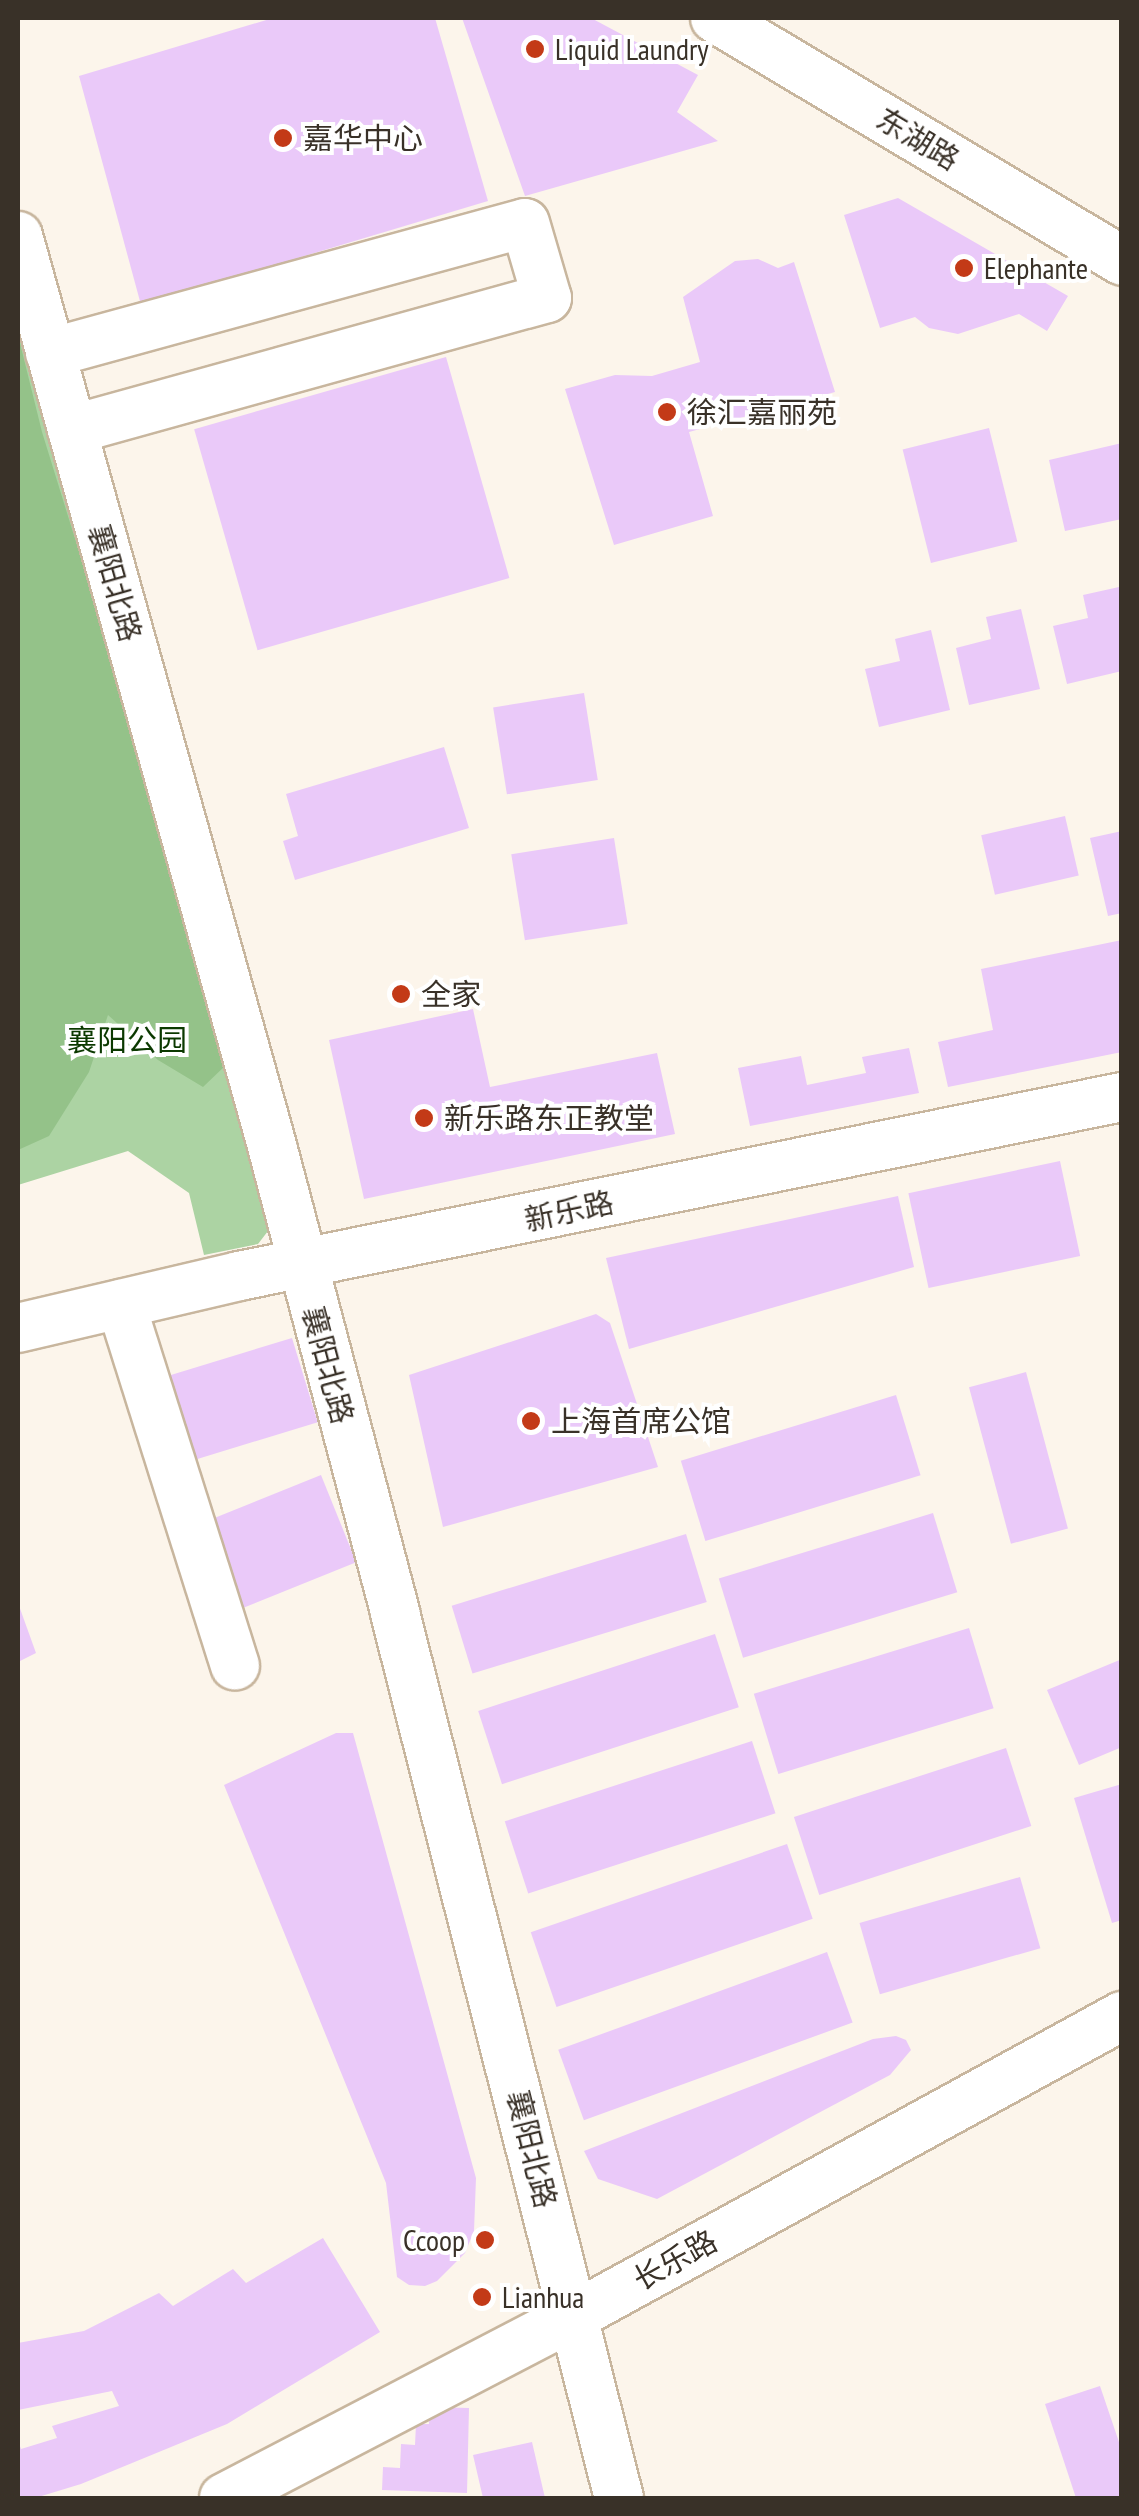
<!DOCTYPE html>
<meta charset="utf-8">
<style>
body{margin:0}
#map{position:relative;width:1139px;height:2516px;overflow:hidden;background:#fcf5eb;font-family:"PT Sans Narrow","Noto Sans SC",sans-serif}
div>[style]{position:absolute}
.green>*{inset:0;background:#acd3a3}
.forest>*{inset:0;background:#94c289}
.building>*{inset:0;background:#eac9f9;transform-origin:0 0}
.roads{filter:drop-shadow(2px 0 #c8b69e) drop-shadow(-2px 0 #c8b69e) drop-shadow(0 2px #c8b69e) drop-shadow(0 -2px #c8b69e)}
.minor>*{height:48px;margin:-24px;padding:0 24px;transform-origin:24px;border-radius:24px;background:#fff}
.dots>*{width:28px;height:28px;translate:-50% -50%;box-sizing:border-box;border:5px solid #fff;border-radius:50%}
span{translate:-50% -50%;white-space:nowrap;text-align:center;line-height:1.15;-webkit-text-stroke:8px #fff;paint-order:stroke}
.poi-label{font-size:30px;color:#393128}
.left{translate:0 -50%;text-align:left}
.right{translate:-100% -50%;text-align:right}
.street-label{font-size:30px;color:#393128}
.park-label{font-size:30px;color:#0b3900}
.frame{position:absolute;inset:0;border:20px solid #393128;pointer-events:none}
</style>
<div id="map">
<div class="green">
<div style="clip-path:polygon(18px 282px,278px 1218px,258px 1244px,204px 1255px,189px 1193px,128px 1151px,18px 1185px)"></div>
</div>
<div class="forest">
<div style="clip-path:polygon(18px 335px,42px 432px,140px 749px,226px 1065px,203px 1087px,158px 1060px,108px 1015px,89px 1072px,49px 1136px,18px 1150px)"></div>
</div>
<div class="building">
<div style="clip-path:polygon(273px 18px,435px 18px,488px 201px,141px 305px,79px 76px)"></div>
<div style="clip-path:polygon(462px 18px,591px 18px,698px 75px,677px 112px,718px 141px,525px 196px)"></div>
<div style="clip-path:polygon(898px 198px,1068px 296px,1047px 331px,1019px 314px,958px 334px,929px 328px,915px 317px,880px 328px,844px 215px)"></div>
<div style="clip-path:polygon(758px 259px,778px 268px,794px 262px,835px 392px,689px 432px,713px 516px,614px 545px,565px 389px,615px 375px,652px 376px,700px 362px,683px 297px,735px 261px)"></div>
<div style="left:446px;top:357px;width:230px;height:262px;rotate:74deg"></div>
<div style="left:989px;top:428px;width:117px;height:89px;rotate:76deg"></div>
<div style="clip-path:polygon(1122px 443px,1122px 519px,1065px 531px,1049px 460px)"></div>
<div style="clip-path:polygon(1119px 587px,1122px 671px,1067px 684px,1053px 626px,1088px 618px,1083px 595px)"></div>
<div style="clip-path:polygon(1021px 609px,1040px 689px,969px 705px,956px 648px,991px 639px,986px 617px)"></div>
<div style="clip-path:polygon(931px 630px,950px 710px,879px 727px,865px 669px,900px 661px,895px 639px)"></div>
<div style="left:584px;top:693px;width:88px;height:92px;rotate:81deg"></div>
<div style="clip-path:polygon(444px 747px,469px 828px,295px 880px,283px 841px,298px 836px,286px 794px)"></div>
<div style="left:1065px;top:816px;width:61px;height:86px;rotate:77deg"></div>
<div style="clip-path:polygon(1122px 831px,1122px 913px,1108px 916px,1090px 838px)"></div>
<div style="left:614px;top:838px;width:87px;height:104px;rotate:81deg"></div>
<div style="clip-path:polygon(1122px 940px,1122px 1052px,948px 1087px,938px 1042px,993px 1030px,981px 969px)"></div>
<div style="clip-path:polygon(473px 1009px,490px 1087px,657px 1053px,675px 1134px,364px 1199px,329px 1040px)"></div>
<div style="clip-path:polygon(909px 1048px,919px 1093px,750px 1126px,738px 1068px,801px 1056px,807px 1085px,866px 1073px,862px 1057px)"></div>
<div style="left:1060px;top:1161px;width:97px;height:155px;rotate:78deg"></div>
<div style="clip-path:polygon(898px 1196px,914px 1267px,629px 1349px,606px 1258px)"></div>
<div style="clip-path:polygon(596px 1314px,610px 1323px,658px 1467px,443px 1527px,409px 1375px)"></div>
<div style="left:292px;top:1338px;width:88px;height:136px;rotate:73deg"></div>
<div style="left:1026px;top:1372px;width:162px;height:59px;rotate:75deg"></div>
<div style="left:896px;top:1395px;width:84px;height:225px;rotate:73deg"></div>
<div style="left:321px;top:1475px;width:94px;height:127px;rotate:68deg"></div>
<div style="left:933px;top:1513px;width:83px;height:224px;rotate:73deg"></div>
<div style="left:686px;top:1534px;width:71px;height:245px;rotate:73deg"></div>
<div style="clip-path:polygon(18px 1603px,36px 1653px,18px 1662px)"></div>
<div style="left:969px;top:1628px;width:84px;height:225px;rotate:73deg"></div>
<div style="left:715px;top:1634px;width:77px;height:249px;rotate:72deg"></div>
<div style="clip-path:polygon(1122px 1659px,1122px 1747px,1079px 1765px,1047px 1690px)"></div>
<div style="clip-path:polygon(336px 1733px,353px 1733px,476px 2178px,474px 2231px,465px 2253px,437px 2281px,425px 2286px,409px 2285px,397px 2277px,386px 2183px,224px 1785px)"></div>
<div style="left:752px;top:1741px;width:76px;height:260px;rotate:72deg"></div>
<div style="left:1006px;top:1748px;width:82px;height:223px;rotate:72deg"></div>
<div style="clip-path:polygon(1122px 1784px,1122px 1920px,1112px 1923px,1074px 1798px)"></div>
<div style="left:787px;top:1844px;width:79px;height:271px;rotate:71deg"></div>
<div style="left:1020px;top:1877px;width:74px;height:167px;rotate:74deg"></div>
<div style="left:827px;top:1952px;width:75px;height:286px;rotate:70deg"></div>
<div style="clip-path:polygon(896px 2036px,906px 2040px,911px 2050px,890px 2075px,657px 2199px,598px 2179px,584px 2151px,873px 2039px)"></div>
<div style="clip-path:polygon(323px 2238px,380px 2332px,227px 2424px,81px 2484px,35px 2498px,18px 2498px,18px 2441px,21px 2449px,57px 2438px,52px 2426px,119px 2406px,112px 2391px,18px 2410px,18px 2343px,84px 2331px,159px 2293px,173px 2306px,233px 2269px,246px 2283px)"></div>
<div style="clip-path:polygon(1100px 2386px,1122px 2451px,1122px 2498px,1076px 2498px,1045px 2404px)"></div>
<div style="clip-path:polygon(429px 2407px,469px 2408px,467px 2493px,382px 2490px,383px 2467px,400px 2468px,401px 2444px,415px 2445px,416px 2424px,429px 2424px)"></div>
<div style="clip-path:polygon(532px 2442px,545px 2498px,483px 2498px,473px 2455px)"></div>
</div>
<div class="roads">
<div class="minor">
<div style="left:715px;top:18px;width:474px;rotate:30.8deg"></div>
<div style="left:18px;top:236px;width:945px;rotate:74.4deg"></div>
<div style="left:272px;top:1146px;width:483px;rotate:75.2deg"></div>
<div style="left:395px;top:1613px;width:913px;rotate:75.8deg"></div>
<div style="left:50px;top:353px;width:492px;rotate:-15.3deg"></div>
<div style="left:525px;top:223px;width:78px;rotate:73.7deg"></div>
<div style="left:547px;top:298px;width:493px;rotate:164.5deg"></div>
<div style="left:121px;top:1304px;width:379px;rotate:72.5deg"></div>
<div style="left:18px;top:1328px;width:227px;rotate:-13.2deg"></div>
<div style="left:239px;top:1276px;width:901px;rotate:-11.46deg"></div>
<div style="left:224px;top:2498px;width:394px;rotate:-27.5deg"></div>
<div style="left:574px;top:2316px;width:625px;rotate:-28.7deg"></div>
</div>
</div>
<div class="dots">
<div style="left:535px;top:49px;background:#c33a17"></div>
<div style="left:283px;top:138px;background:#c33a17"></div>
<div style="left:964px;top:268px;background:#c33a17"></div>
<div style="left:667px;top:412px;background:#c33a17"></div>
<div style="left:401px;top:994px;background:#c33a17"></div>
<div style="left:424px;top:1118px;background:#c33a17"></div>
<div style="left:531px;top:1421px;background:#c33a17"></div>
<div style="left:485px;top:2240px;background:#c33a17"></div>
<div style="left:482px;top:2297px;background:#c33a17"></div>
</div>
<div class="poi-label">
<span class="left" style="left:555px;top:49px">Liquid Laundry</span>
<span class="left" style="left:303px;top:138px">嘉华中心</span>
<span class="left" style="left:984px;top:268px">Elephante</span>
<span class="left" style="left:687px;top:412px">徐汇嘉丽苑</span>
<span class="left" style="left:421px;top:994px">全家</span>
<span class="left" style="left:444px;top:1118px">新乐路东正教堂</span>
<span class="left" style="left:551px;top:1421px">上海首席公馆</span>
<span class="right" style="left:465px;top:2240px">Ccoop</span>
<span class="left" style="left:502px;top:2297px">Lianhua</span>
</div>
<div class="street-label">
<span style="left:918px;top:139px;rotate:31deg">东湖路</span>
<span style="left:115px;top:583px;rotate:74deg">襄阳北路</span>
<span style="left:569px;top:1211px;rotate:-12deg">新乐路</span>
<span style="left:328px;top:1365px;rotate:75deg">襄阳北路</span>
<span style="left:532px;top:2149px;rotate:76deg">襄阳北路</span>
<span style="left:675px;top:2260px;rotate:-29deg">长乐路</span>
</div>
<div class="park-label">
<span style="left:127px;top:1040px">襄阳公园</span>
</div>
<div class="frame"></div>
</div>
